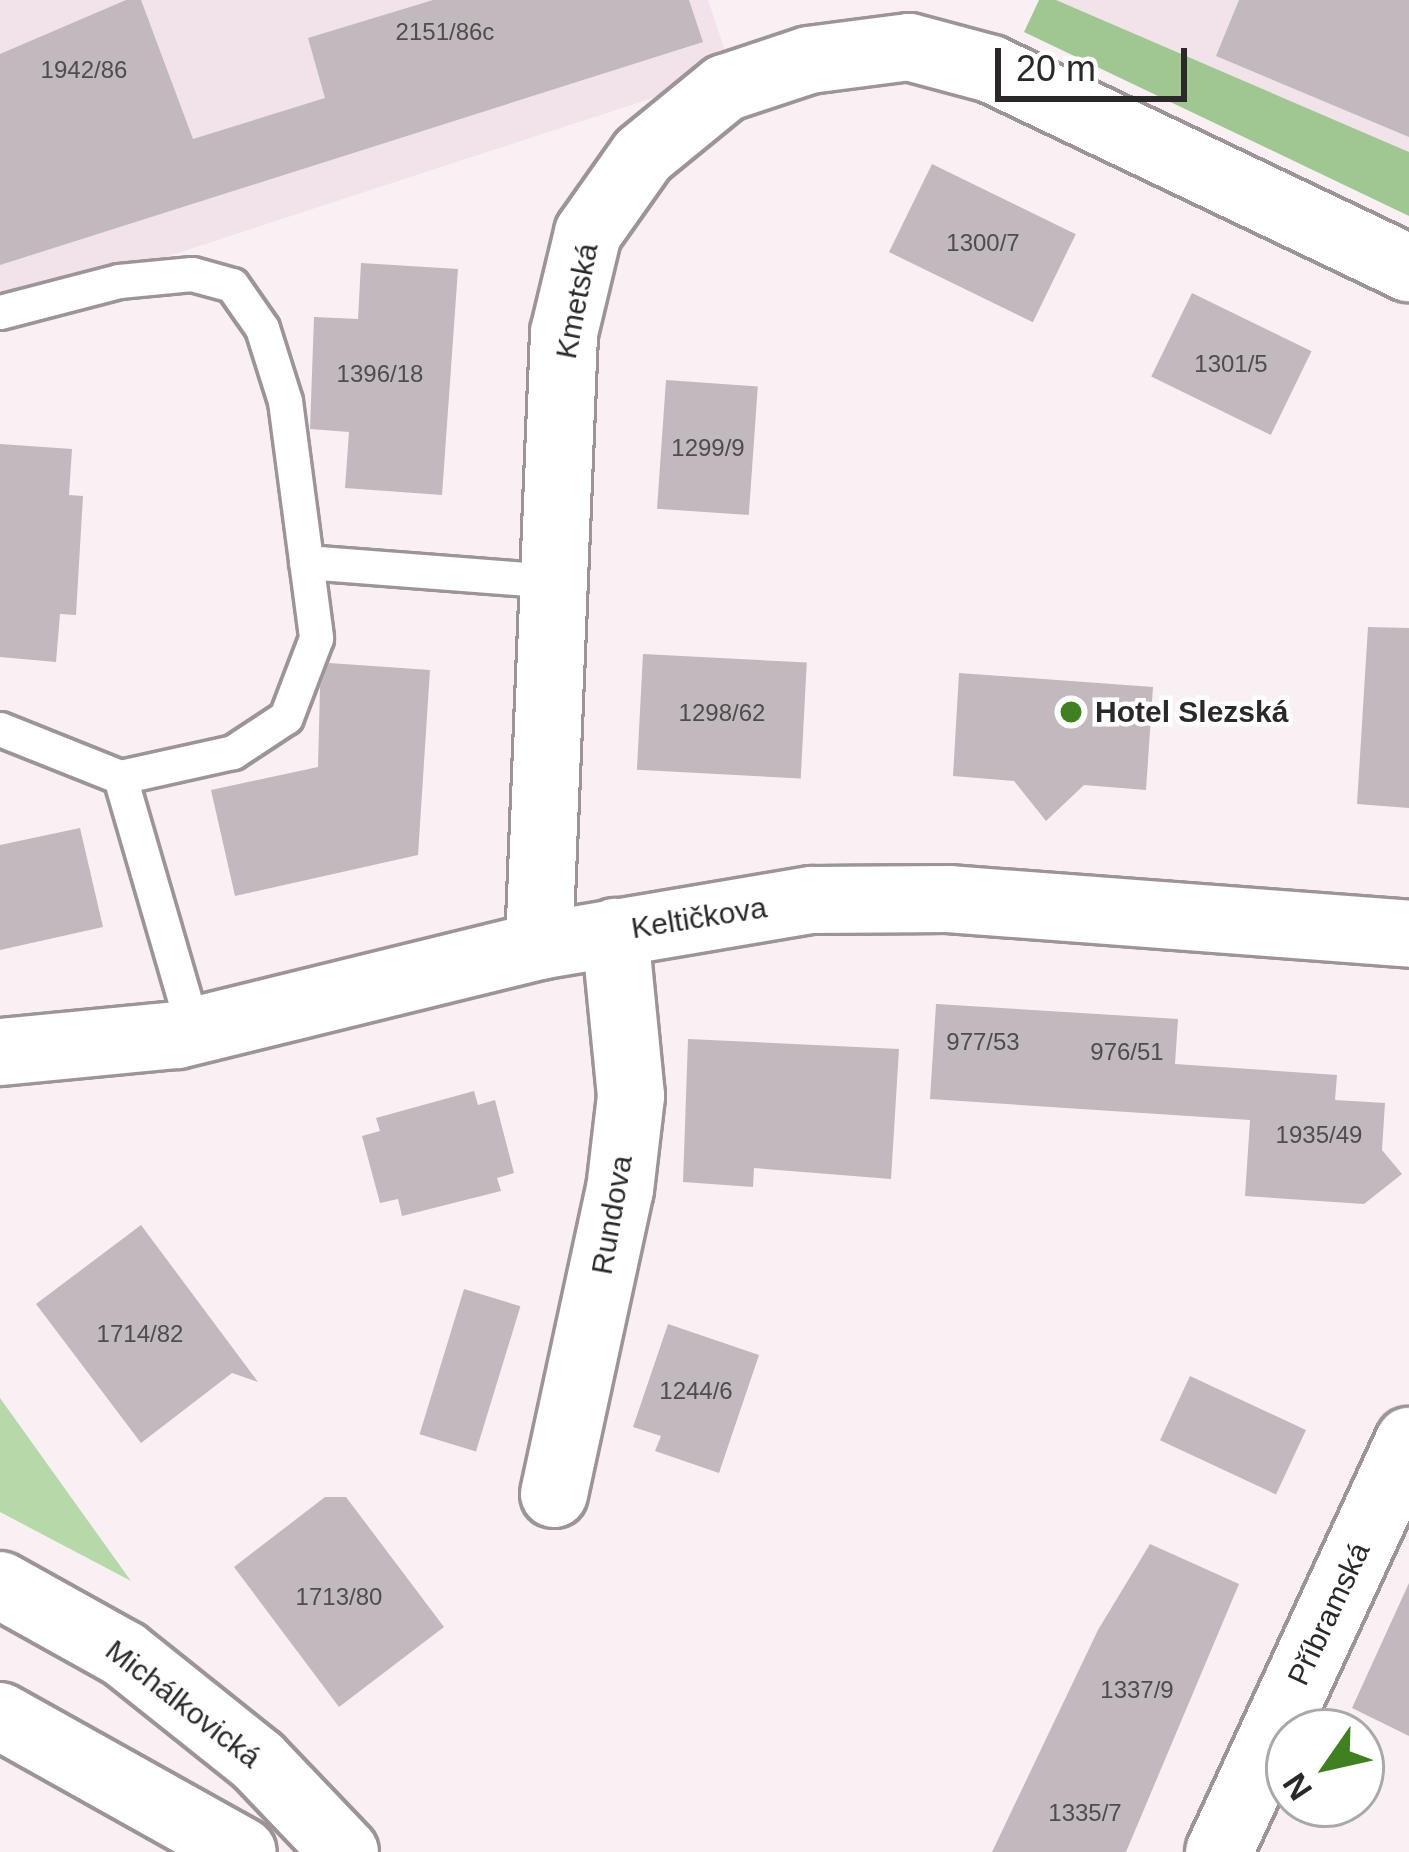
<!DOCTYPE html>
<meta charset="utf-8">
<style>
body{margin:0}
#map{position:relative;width:1409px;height:1852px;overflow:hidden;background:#f9f0f4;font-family:Arial,sans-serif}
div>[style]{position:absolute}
.built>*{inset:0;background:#f2e2ea}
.green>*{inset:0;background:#b6d9aa}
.forest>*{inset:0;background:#a0c792}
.building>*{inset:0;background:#c1b9bd;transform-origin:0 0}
.roads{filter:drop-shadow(3px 0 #9c9498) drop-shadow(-3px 0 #9c9498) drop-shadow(0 3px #9c9498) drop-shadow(0 -3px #9c9498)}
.service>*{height:33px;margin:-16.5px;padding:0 16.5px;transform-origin:16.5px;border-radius:16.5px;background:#fff}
.minor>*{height:66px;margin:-33px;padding:0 33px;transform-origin:33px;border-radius:33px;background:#fff}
.tertiary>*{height:66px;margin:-33px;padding:0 33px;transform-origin:33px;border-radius:33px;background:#fff}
.dots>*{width:33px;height:33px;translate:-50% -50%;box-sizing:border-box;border:6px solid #fff;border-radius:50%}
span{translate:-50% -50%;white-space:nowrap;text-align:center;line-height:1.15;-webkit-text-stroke:9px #fff;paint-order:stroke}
.number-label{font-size:24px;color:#504c4e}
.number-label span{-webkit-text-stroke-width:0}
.street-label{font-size:30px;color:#2b2829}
.poi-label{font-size:30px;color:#2b2829;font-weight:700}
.left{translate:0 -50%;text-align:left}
.north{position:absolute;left:1265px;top:1708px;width:120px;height:120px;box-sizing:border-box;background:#fff;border:3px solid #aaa9a9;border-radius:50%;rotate:236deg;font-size:33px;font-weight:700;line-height:48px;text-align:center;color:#2b2829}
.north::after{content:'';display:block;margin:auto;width:42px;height:54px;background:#3f8021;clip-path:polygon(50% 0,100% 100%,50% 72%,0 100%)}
.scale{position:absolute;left:995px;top:48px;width:192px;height:54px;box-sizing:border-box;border:6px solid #2b2829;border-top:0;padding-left:15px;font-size:36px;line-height:42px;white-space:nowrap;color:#2b2829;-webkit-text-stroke:9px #fff;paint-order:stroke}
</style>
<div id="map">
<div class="built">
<div style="clip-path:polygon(0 0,708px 0,732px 72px,0 311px)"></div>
<div style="clip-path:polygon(1056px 0,1409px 0,1409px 152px)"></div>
</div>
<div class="green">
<div style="clip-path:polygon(0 1398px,131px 1581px,0 1512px)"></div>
</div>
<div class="forest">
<div style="clip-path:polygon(1039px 0,1056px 0,1409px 152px,1409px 216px,1024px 32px)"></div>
</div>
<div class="building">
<div style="clip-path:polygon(126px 0,141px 0,193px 139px,325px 98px,308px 38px,433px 0,689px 0,703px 42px,0 265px,0 54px)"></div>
<div style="clip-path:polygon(1239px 0,1409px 0,1409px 137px,1216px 56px)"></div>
<div style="left:932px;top:164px;width:160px;height:98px;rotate:26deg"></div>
<div style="clip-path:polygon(361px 263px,458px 269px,442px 495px,345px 488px,349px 432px,310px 429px,314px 317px,358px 319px)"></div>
<div style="left:1192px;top:293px;width:133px;height:93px;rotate:26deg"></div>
<div style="left:666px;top:380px;width:92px;height:129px;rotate:4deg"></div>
<div style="clip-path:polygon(0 444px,72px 449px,69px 495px,83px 496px,76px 615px,60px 614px,56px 662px,0 657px)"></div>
<div style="clip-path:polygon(1368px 627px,1409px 628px,1409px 808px,1357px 804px)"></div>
<div style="left:643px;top:654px;width:164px;height:116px;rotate:3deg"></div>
<div style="clip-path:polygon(329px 663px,430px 670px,418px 855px,235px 896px,211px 790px,318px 767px,320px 687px)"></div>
<div style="clip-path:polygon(959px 673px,1153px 687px,1146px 790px,1084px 785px,1046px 821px,1014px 781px,953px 776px)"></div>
<div style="clip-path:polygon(80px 828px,103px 927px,0 950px,0 845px)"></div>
<div style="clip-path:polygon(936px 1004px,1178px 1019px,1175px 1064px,1337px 1075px,1335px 1100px,1385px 1103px,1382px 1150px,1402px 1174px,1364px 1204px,1245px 1196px,1250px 1120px,930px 1099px)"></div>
<div style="clip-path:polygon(688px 1039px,899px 1049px,891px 1179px,754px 1168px,753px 1187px,683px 1182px)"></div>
<div style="clip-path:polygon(474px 1091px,478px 1105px,495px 1100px,514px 1173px,497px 1178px,501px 1191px,402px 1216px,398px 1199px,380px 1203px,362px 1136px,380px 1131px,376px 1118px)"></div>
<div style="clip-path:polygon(141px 1225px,258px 1382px,232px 1373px,141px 1443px,36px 1304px)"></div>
<div style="left:464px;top:1289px;width:59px;height:152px;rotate:17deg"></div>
<div style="clip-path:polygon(668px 1324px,759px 1355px,719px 1473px,655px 1451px,661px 1436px,633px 1427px)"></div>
<div style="left:1190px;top:1376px;width:128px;height:71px;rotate:25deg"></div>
<div style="clip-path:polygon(325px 1497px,346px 1497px,444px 1627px,339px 1707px,234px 1567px)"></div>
<div style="clip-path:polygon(1150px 1544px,1239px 1584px,1126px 1852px,992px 1852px,1098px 1630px)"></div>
<div style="clip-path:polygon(1409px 1583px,1409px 1736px,1352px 1708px)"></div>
</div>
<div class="roads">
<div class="service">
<div style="left:0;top:312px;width:123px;rotate:-14.6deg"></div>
<div style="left:119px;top:281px;width:73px;rotate:-5.5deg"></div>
<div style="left:192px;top:274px;width:41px;rotate:15.4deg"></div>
<div style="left:232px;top:285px;width:52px;rotate:55.1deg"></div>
<div style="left:262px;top:328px;width:77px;rotate:72.5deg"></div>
<div style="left:285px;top:401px;width:239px;rotate:82.5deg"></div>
<div style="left:316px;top:638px;width:85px;rotate:110.8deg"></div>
<div style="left:286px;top:717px;width:64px;rotate:146.6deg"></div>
<div style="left:233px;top:752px;width:116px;rotate:167.5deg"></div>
<div style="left:120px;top:777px;width:129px;rotate:-158.2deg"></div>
<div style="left:306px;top:562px;width:249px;rotate:4.4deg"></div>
<div style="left:120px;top:777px;width:265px;rotate:73.8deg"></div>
</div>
<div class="minor">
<div style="left:539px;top:946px;width:614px;rotate:-87.66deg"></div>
<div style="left:564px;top:333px;width:103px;rotate:-76.5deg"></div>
<div style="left:588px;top:233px;width:95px;rotate:-54.8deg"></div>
<div style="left:643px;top:155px;width:106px;rotate:-39.3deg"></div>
<div style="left:725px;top:88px;width:89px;rotate:-18.4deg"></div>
<div style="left:809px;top:60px;width:101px;rotate:-7.4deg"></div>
<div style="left:909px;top:47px;width:85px;rotate:15deg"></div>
<div style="left:991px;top:69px;width:463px;rotate:25.5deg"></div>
<div style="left:0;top:1052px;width:178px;rotate:-5.5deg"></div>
<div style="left:177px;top:1035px;width:373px;rotate:-13.8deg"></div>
<div style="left:539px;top:946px;width:277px;rotate:-9.6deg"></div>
<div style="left:812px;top:900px;width:136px;rotate:-0.4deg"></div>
<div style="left:948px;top:899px;width:462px;rotate:4.3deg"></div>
<div style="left:554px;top:1494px;width:311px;rotate:-77.8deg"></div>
<div style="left:620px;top:1190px;width:95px;rotate:-83.3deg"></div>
<div style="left:631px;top:1096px;width:165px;rotate:-95.6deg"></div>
<div style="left:1219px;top:1852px;width:453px;rotate:-65.2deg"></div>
</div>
<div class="tertiary">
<div style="left:0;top:1585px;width:142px;rotate:29.1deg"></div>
<div style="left:124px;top:1654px;width:171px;rotate:38.6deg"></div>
<div style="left:258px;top:1761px;width:126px;rotate:46.3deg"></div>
<div style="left:0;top:1716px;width:278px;rotate:29.2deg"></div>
</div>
</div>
<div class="dots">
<div style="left:1071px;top:712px;background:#3f8021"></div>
</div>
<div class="number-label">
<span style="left:445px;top:32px">2151/86c</span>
<span style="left:84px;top:70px">1942/86</span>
<span style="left:983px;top:243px">1300/7</span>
<span style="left:1231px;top:364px">1301/5</span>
<span style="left:380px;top:374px">1396/18</span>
<span style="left:708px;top:448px">1299/9</span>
<span style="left:722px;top:713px">1298/62</span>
<span style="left:983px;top:1042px">977/53</span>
<span style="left:1127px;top:1052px">976/51</span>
<span style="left:1319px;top:1135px">1935/49</span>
<span style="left:140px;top:1334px">1714/82</span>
<span style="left:696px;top:1391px">1244/6</span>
<span style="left:339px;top:1597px">1713/80</span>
<span style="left:1137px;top:1690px">1337/9</span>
<span style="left:1085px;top:1813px">1335/7</span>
</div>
<div class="street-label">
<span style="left:577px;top:301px;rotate:-79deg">Kmetská</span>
<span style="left:699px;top:918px;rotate:-9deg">Keltičkova</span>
<span style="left:612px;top:1215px;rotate:-80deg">Rundova</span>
<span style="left:1329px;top:1614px;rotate:-65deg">Příbramská</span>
<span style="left:183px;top:1704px;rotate:38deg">Michálkovická</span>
</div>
<div class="poi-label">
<span class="left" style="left:1095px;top:712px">Hotel Slezská</span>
</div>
<div class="north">N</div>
<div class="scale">20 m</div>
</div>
